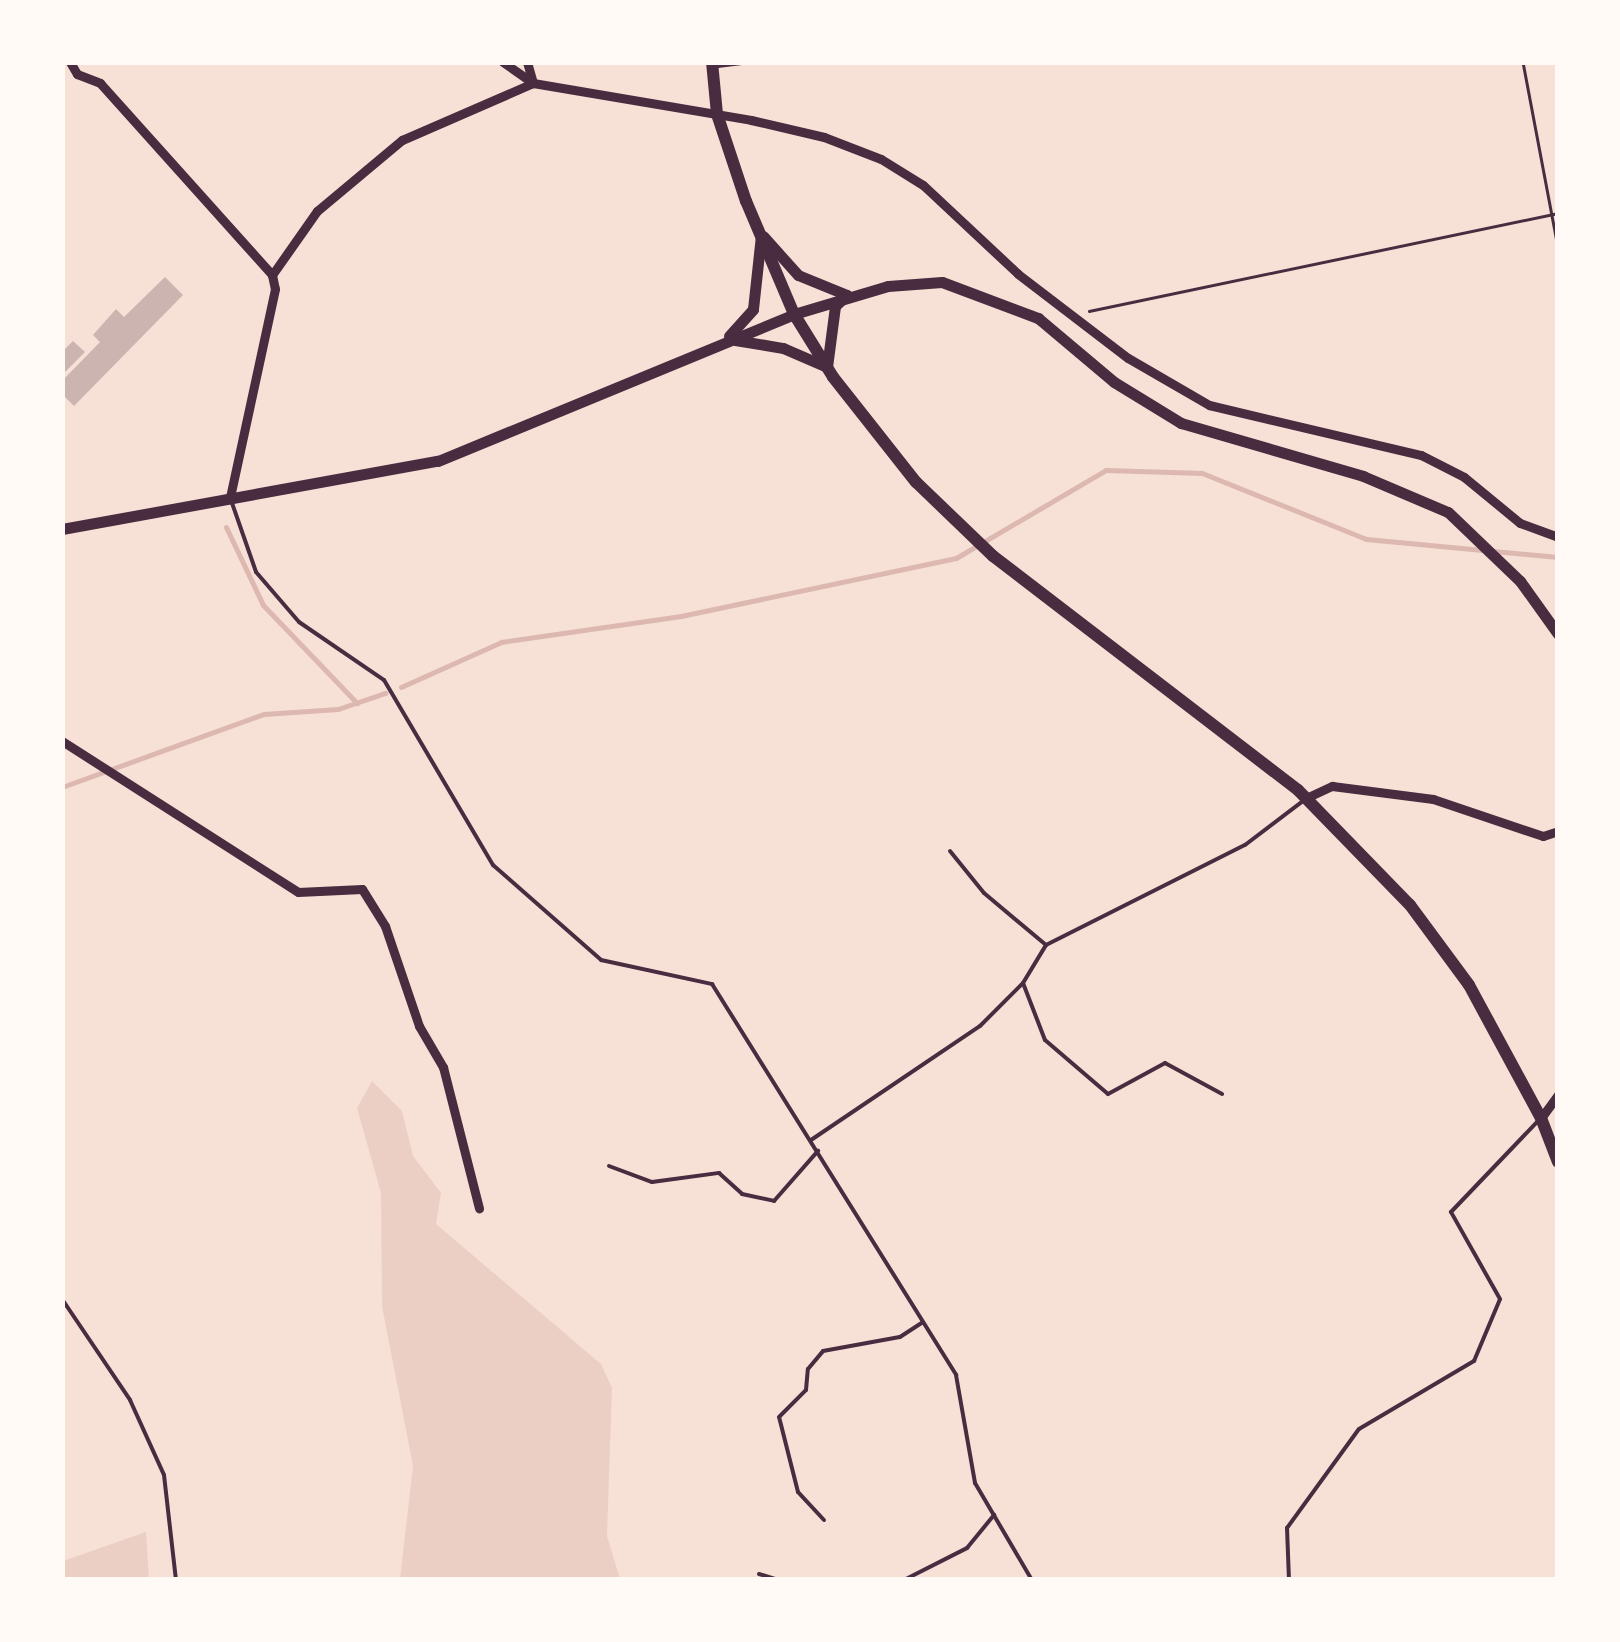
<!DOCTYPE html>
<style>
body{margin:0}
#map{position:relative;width:1620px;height:1642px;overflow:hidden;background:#f7e1d7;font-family:Mulish,sans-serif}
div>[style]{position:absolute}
.green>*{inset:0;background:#ebcfc5}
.stream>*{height:5px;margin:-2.5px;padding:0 2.5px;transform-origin:2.5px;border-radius:2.5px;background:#dcb8b0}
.building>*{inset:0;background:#ccb4b1}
.path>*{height:2.5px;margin:-1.25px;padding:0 1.25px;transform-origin:1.25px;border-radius:1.25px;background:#4a2c40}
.service>*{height:4px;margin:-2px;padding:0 2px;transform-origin:2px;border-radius:2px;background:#4a2c40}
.minor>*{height:9px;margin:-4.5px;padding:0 4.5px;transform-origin:4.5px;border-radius:4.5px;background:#4a2c40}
.tertiary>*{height:11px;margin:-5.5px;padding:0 5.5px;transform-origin:5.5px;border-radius:5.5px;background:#4a2c40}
.secondary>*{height:12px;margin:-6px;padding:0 6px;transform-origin:6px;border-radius:6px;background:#4a2c40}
span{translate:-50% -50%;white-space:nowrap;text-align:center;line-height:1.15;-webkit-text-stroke:9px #fffaf5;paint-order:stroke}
.frame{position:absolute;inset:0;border:65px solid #fffaf5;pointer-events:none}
</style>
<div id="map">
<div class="green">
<div style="clip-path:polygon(372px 1081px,402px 1111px,413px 1156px,441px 1193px,436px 1224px,601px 1364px,612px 1388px,607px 1536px,620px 1579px,400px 1579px,413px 1466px,382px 1306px,381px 1193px,357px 1108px)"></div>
<div style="clip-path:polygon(146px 1532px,149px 1579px,63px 1579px,63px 1561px)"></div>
</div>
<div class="stream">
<div style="left:226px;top:527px;width:86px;rotate:64.6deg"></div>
<div style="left:263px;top:605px;width:136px;rotate:46.2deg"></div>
<div style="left:1493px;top:551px;width:65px;rotate:5.3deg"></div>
<div style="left:401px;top:687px;width:110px;rotate:-24.2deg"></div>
<div style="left:501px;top:642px;width:182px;rotate:-8.2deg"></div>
<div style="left:681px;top:616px;width:281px;rotate:-11.9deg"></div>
<div style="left:956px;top:558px;width:174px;rotate:-30.4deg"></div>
<div style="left:1106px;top:470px;width:96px;rotate:1.8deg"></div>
<div style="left:1202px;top:473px;width:177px;rotate:21.9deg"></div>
<div style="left:1366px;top:539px;width:117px;rotate:5.4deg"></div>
<div style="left:62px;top:787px;width:215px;rotate:-19.9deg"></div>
<div style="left:264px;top:714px;width:74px;rotate:-3.9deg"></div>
<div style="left:338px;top:709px;width:50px;rotate:-18.8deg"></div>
</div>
<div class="building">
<div style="clip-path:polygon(165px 277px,183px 295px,74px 406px,62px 394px,62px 381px,100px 342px,93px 335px,116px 309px,124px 317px)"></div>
<div style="clip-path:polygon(73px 341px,85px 352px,65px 372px,62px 352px)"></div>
</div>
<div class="path">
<div style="left:1523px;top:62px;width:189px;rotate:79.3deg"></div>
<div style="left:1089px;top:311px;width:479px;rotate:-11.8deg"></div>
</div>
<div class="service">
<div style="left:718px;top:66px;width:32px;rotate:-7deg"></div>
<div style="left:232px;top:503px;width:73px;rotate:70.8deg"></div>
<div style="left:256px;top:572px;width:66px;rotate:49.3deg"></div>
<div style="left:299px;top:622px;width:103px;rotate:34.3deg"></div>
<div style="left:384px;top:680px;width:215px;rotate:59.5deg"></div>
<div style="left:493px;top:865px;width:144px;rotate:41.3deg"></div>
<div style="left:601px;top:960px;width:114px;rotate:12.2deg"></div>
<div style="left:712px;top:984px;width:461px;rotate:58deg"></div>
<div style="left:956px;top:1375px;width:110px;rotate:80deg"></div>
<div style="left:975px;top:1483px;width:113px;rotate:59.6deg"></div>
<div style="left:950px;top:851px;width:54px;rotate:51deg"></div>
<div style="left:984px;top:893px;width:81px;rotate:40deg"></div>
<div style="left:1023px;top:983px;width:61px;rotate:68.9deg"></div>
<div style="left:1045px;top:1040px;width:83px;rotate:40.6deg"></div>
<div style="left:1108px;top:1094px;width:65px;rotate:-28.5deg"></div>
<div style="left:1165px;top:1063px;width:65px;rotate:28.5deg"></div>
<div style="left:811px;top:1140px;width:204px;rotate:-34deg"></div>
<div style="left:980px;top:1026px;width:61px;rotate:-45deg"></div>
<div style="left:1023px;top:983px;width:44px;rotate:-58.8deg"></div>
<div style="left:1046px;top:945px;width:223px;rotate:-26.7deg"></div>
<div style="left:1245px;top:845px;width:73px;rotate:-37.2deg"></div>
<div style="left:609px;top:1166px;width:46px;rotate:20.4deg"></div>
<div style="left:652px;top:1182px;width:68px;rotate:-7.7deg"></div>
<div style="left:719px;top:1173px;width:31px;rotate:42deg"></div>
<div style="left:742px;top:1194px;width:33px;rotate:12deg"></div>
<div style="left:774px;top:1201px;width:67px;rotate:-48.7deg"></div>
<div style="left:62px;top:1299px;width:122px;rotate:56deg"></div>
<div style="left:130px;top:1400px;width:82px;rotate:65.6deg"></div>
<div style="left:164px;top:1475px;width:106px;rotate:83.5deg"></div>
<div style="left:824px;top:1520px;width:38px;rotate:-133deg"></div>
<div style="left:798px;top:1492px;width:77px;rotate:-104.2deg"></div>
<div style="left:779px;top:1417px;width:38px;rotate:-45deg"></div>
<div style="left:806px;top:1390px;width:21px;rotate:-85deg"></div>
<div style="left:808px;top:1369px;width:23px;rotate:-50deg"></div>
<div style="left:823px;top:1351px;width:78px;rotate:-10.3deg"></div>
<div style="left:900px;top:1337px;width:27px;rotate:-33deg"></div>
<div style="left:759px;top:1574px;width:21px;rotate:17deg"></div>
<div style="left:904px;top:1580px;width:71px;rotate:-26.9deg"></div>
<div style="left:967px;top:1548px;width:43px;rotate:-50.7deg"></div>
<div style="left:1289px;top:1580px;width:52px;rotate:-92.2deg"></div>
<div style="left:1287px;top:1528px;width:122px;rotate:-54deg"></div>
<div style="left:1359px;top:1429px;width:134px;rotate:-30.6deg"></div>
<div style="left:1474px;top:1361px;width:67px;rotate:-67.2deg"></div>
<div style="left:1500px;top:1299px;width:100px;rotate:-119.4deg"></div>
<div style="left:1451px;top:1212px;width:124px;rotate:-46.3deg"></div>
</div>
<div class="minor">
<div style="left:70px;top:62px;width:14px;rotate:60deg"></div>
<div style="left:77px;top:74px;width:25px;rotate:21deg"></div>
<div style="left:100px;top:83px;width:258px;rotate:48.1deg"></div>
<div style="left:272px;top:275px;width:14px;rotate:78deg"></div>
<div style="left:275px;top:289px;width:214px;rotate:102.2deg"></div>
<div style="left:527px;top:62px;width:22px;rotate:74deg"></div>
<div style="left:533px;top:83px;width:221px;rotate:9.6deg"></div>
<div style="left:751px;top:120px;width:75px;rotate:13.1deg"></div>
<div style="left:824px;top:137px;width:61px;rotate:21.1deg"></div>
<div style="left:881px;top:159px;width:49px;rotate:31.8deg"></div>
<div style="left:923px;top:185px;width:130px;rotate:43.1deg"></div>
<div style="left:1018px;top:274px;width:138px;rotate:37.4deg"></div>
<div style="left:1128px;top:358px;width:94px;rotate:30.1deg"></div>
<div style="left:1209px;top:405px;width:218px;rotate:13.3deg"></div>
<div style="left:1421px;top:455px;width:48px;rotate:27.1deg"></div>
<div style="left:1464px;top:477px;width:72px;rotate:39.4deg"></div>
<div style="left:1520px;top:523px;width:40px;rotate:20.2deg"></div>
<div style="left:272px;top:275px;width:78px;rotate:-54.9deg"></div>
<div style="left:317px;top:211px;width:111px;rotate:-39.9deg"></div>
<div style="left:402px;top:140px;width:143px;rotate:-23.5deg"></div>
<div style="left:533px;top:83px;width:37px;rotate:-145deg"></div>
<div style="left:62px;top:741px;width:280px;rotate:32.6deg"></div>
<div style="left:298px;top:892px;width:64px;rotate:-2.7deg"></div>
<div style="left:362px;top:889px;width:44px;rotate:58.1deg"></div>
<div style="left:385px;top:926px;width:106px;rotate:71.2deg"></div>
<div style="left:419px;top:1026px;width:48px;rotate:59.7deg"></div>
<div style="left:443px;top:1067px;width:146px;rotate:75.7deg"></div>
<div style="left:1306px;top:798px;width:29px;rotate:-25deg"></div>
<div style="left:1332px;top:786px;width:102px;rotate:7.3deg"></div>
<div style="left:1433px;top:799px;width:116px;rotate:18.6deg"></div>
<div style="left:1543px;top:836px;width:16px;rotate:-18deg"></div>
<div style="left:1541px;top:1118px;width:29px;rotate:-54deg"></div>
</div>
<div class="tertiary">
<div style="left:729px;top:336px;width:36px;rotate:-48deg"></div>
<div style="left:753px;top:309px;width:74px;rotate:-83.8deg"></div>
<div style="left:735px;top:340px;width:49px;rotate:9.5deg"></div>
<div style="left:783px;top:348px;width:48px;rotate:23.4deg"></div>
<div style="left:827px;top:367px;width:62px;rotate:-82.5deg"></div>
<div style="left:835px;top:306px;width:16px;rotate:-43deg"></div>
<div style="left:847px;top:295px;width:53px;rotate:-157.8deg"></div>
<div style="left:798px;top:275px;width:52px;rotate:-131.9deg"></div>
<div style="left:62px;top:529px;width:382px;rotate:-10.3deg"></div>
<div style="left:438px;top:461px;width:385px;rotate:-22.4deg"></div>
<div style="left:794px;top:314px;width:98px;rotate:-16.6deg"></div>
<div style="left:888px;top:286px;width:54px;rotate:-4.2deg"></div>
<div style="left:942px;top:282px;width:103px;rotate:20.6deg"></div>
<div style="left:1038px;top:318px;width:99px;rotate:40.1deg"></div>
<div style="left:1114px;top:382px;width:79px;rotate:31.5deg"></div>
<div style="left:1181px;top:423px;width:190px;rotate:16.2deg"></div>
<div style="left:1363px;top:476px;width:92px;rotate:23deg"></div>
<div style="left:1448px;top:512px;width:100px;rotate:43.8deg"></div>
<div style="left:1520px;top:581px;width:65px;rotate:54.4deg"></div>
</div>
<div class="secondary">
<div style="left:712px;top:62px;width:52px;rotate:84.5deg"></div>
<div style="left:717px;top:114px;width:92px;rotate:71.6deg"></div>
<div style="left:746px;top:201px;width:123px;rotate:67deg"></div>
<div style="left:794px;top:314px;width:74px;rotate:58.2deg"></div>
<div style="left:833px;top:377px;width:134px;rotate:51.7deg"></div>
<div style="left:916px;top:482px;width:107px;rotate:43.9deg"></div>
<div style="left:993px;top:556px;width:384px;rotate:37.5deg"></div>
<div style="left:1298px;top:790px;width:161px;rotate:45.8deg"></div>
<div style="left:1410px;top:905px;width:99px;rotate:53.6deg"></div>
<div style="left:1469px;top:985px;width:151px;rotate:61.6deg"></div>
<div style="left:1541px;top:1118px;width:47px;rotate:68.9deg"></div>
</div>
<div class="frame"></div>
</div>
